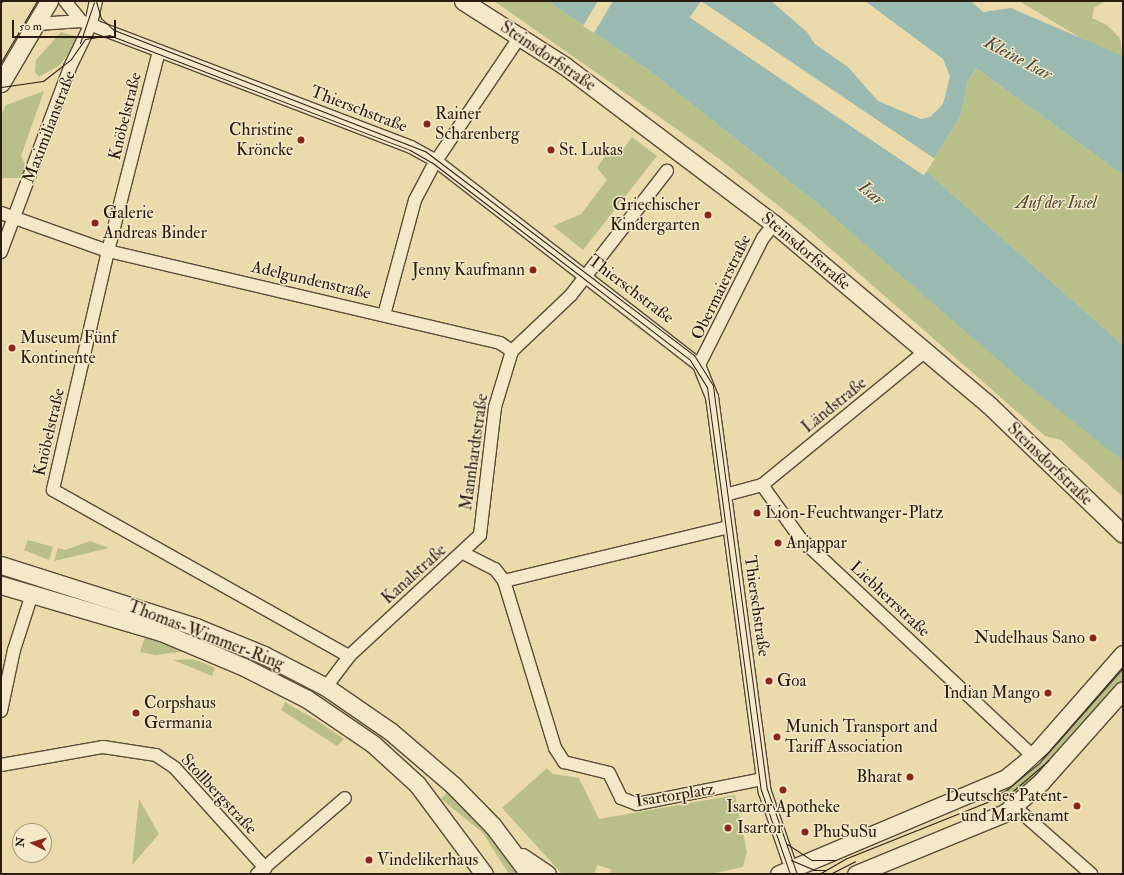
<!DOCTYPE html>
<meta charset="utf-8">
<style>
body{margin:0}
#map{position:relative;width:1124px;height:875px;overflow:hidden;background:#ecdbaa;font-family:"IM FELL Double Pica",serif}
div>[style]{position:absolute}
.green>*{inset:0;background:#b9c087}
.water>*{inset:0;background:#9ab9b1}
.pier>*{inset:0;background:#ecdbaa;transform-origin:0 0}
.roads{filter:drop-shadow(1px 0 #5a4b39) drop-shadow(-1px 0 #5a4b39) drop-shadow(0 1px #5a4b39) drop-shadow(0 -1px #5a4b39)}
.minor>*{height:12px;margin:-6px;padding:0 6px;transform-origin:6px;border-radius:6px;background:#f3e8c8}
.secondary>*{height:17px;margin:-8.5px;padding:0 8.5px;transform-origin:8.5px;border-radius:8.5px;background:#f3e8c8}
.tram>*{height:1px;margin:-0.5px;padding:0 0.5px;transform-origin:0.5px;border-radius:0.5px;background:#2a1b13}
.dots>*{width:11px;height:11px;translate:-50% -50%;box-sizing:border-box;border:2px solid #f3e8c8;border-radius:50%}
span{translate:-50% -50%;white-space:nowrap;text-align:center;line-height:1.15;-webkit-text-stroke:3px #f3e8c8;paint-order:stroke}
.street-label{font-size:17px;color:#2a1b13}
.poi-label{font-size:17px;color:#2a1b13}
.left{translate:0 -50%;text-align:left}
.right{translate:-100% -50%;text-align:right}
.park-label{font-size:17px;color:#554d36;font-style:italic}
.water-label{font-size:18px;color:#4c4a42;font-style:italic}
.frame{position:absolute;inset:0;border:2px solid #2a1b13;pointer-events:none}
.north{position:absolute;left:12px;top:823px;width:40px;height:40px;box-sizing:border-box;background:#f3e8c8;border:1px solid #a39680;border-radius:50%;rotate:275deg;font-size:11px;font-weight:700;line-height:16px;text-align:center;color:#2a1b13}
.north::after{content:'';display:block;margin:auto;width:14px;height:18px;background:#8f2418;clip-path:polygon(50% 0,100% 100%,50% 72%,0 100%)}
.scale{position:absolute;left:12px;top:20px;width:104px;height:18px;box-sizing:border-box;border:2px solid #2a1b13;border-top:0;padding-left:5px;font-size:12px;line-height:14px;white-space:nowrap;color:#2a1b13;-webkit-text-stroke:3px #f3e8c8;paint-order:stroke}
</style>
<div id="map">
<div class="green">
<div style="clip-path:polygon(494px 1px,548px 1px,651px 72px,822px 207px,1123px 461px,1123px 497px,1061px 440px,1045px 436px,808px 229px,722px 161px)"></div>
<div style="clip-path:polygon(1019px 1px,1105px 1px,1094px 8px,1092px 18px,1107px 25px,1120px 38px,1123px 56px,1117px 56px,1079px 37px)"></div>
<div style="clip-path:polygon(61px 32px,78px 37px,74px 46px,60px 65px,39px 77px,35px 72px,36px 60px)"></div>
<div style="clip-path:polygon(976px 68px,1123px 175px,1123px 345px,926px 171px,960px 117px,968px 81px)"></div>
<div style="clip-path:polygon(44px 91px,21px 156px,27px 168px,23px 178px,1px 178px,1px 116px,6px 105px)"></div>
<div style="clip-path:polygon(632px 137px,657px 156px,583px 250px,553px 226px,581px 214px,607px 180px,597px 168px,608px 152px,624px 148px)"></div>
<div style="clip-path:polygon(28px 540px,53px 547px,49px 560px,24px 550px)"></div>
<div style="clip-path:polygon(90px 541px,109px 548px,54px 561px,58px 548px,65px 550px)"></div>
<div style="clip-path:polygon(60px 590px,158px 621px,283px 671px,280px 677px,59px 595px)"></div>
<div style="clip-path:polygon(146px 634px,187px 651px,156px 655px,140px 652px)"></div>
<div style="clip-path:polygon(193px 659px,215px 668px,212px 676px,173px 660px)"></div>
<div style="clip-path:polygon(1123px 661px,1123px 679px,1055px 758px,1014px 796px,1000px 804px,994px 794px,1006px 786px)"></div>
<div style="clip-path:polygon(285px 702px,316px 720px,344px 739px,337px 746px,281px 710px)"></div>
<div style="clip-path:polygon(547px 768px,553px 774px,579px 778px,599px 819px,735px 795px,747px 852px,743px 867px,710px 874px,610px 874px,611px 869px,597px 865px,595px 874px,562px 874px,502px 808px)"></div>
<div style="clip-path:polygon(448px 791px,483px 825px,521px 874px,509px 874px,482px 832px,441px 799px)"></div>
<div style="clip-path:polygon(139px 799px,159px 834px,132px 865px)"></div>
</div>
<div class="water">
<div style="clip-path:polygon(548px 1px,771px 1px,807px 32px,815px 44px,848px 67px,878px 101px,921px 119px,930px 117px,943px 104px,950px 76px,943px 59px,865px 1px,971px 1px,983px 12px,1011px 8px,1123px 56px,1123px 175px,976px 68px,968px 81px,960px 117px,926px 171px,1123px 345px,1123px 461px,1026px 384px,822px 207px,651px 72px)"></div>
</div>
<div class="pier">
<div style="clip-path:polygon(598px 1px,613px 1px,594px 33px,583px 26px)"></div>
<div style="left:701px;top:1px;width:282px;height:20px;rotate:34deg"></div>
</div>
<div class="roads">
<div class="minor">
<div style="left:65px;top:1px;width:26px;rotate:51deg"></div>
<div style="left:38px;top:24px;width:43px;rotate:-4deg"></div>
<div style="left:81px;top:21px;width:353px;rotate:20.9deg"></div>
<div style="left:411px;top:147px;width:29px;rotate:29deg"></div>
<div style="left:436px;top:161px;width:333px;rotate:37.8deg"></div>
<div style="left:699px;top:365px;width:35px;rotate:68deg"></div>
<div style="left:712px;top:397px;width:399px;rotate:82.4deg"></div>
<div style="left:765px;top:792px;width:87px;rotate:71.1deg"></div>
<div style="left:159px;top:51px;width:206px;rotate:104.3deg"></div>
<div style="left:108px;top:251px;width:245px;rotate:103deg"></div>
<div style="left:53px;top:490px;width:339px;rotate:29.3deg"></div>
<div style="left:1px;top:213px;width:114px;rotate:19.6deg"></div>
<div style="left:108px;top:251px;width:403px;rotate:13.2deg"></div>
<div style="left:500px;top:343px;width:14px;rotate:34deg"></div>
<div style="left:1px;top:252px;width:197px;rotate:-69.5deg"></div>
<div style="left:70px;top:67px;width:48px;rotate:-64deg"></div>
<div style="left:91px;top:24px;width:24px;rotate:-78deg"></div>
<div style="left:384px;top:315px;width:119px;rotate:-74.9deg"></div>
<div style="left:415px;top:200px;width:41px;rotate:-62.2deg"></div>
<div style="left:434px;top:164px;width:156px;rotate:-56deg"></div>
<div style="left:699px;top:365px;width:142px;rotate:-63.3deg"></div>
<div style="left:763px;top:238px;width:18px;rotate:-52deg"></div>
<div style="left:762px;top:485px;width:65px;rotate:54.4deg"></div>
<div style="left:800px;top:538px;width:319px;rotate:43.1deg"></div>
<div style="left:725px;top:495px;width:38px;rotate:-15deg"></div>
<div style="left:762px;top:485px;width:212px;rotate:-39.3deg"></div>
<div style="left:463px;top:553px;width:36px;rotate:27deg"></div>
<div style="left:495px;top:569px;width:15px;rotate:53deg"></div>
<div style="left:504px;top:581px;width:175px;rotate:73deg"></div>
<div style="left:555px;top:748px;width:17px;rotate:57deg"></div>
<div style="left:564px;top:762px;width:46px;rotate:13.7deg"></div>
<div style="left:609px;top:773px;width:28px;rotate:64deg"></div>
<div style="left:621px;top:798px;width:17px;rotate:21deg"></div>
<div style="left:637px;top:804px;width:128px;rotate:-11.2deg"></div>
<div style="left:504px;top:581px;width:231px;rotate:-13.5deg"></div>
<div style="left:326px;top:687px;width:39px;rotate:-53deg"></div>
<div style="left:349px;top:656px;width:178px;rotate:-42.7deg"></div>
<div style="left:480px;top:535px;width:129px;rotate:-83.3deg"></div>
<div style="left:495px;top:407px;width:59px;rotate:-73.1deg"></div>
<div style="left:512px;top:351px;width:81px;rotate:-43.5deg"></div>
<div style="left:571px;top:295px;width:157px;rotate:-52.3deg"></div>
<div style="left:1px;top:711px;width:62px;rotate:-78deg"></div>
<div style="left:14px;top:650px;width:59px;rotate:-72.2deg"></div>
<div style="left:1px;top:765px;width:104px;rotate:-10deg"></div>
<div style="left:103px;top:747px;width:54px;rotate:8.6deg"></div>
<div style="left:156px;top:755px;width:23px;rotate:34deg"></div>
<div style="left:175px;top:768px;width:135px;rotate:48deg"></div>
<div style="left:1014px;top:806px;width:103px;rotate:41.4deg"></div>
<div style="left:257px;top:874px;width:116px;rotate:-40.8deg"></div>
</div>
<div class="secondary">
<div style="left:463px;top:1px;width:121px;rotate:32.5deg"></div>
<div style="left:565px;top:66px;width:262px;rotate:37.1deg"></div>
<div style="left:774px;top:224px;width:280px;rotate:40.1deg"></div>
<div style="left:988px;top:404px;width:187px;rotate:43.9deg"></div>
<div style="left:1px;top:83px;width:95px;rotate:-59.7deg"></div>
<div style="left:1px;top:565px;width:205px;rotate:17.6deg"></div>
<div style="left:196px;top:627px;width:74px;rotate:22.4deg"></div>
<div style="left:264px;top:655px;width:70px;rotate:27.3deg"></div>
<div style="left:326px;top:687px;width:78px;rotate:34.5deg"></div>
<div style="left:390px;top:731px;width:83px;rotate:40.6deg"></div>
<div style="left:453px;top:785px;width:57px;rotate:45.7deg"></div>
<div style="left:493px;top:826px;width:60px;rotate:53.1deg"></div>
<div style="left:1px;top:585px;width:167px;rotate:16.4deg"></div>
<div style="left:161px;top:632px;width:90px;rotate:22.9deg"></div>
<div style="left:244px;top:667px;width:71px;rotate:26.9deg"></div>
<div style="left:307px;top:699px;width:80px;rotate:34.3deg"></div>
<div style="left:373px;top:744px;width:59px;rotate:42.3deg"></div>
<div style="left:417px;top:784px;width:112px;rotate:53.3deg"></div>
<div style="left:522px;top:857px;width:30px;rotate:34deg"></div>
<div style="left:779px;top:874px;width:246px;rotate:-22.9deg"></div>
<div style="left:1006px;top:778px;width:35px;rotate:-39deg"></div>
<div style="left:1033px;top:756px;width:136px;rotate:-48.6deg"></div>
<div style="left:856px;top:874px;width:161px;rotate:-22.3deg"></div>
<div style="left:1005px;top:813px;width:48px;rotate:-40.7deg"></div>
<div style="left:1041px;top:782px;width:123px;rotate:-48.3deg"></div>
</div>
</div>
<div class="tram">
<div style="left:96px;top:1px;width:18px;rotate:74deg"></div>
<div style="left:101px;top:18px;width:18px;rotate:43deg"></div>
<div style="left:114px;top:30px;width:334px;rotate:21.3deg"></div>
<div style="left:425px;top:151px;width:338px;rotate:37.2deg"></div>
<div style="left:694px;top:355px;width:36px;rotate:58deg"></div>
<div style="left:713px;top:386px;width:407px;rotate:82.4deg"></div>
<div style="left:767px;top:789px;width:90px;rotate:70.6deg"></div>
<div style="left:1px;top:3px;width:2px;rotate:-63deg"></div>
<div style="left:80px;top:43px;width:43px;rotate:-71.1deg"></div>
<div style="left:1px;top:62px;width:71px;rotate:-59.5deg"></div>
<div style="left:1px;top:87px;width:42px;rotate:-8.1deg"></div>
<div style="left:43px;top:81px;width:36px;rotate:-38deg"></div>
<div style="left:71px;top:59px;width:24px;rotate:-55deg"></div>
<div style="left:85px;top:39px;width:24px;rotate:-9deg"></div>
<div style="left:109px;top:35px;width:322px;rotate:20.9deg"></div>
<div style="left:410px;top:150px;width:28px;rotate:30deg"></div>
<div style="left:434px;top:164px;width:322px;rotate:37.4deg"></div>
<div style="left:690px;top:360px;width:32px;rotate:58deg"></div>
<div style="left:707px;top:387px;width:407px;rotate:82.4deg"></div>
<div style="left:761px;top:790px;width:89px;rotate:71deg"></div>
<div style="left:1007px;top:796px;width:55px;rotate:-40.6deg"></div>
<div style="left:787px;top:844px;width:30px;rotate:33deg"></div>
<div style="left:812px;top:860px;width:24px"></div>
<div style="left:791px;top:860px;width:25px;rotate:23deg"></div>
<div style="left:814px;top:870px;width:11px"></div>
<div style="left:819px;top:874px;width:32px;rotate:-30deg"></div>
<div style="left:847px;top:858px;width:151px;rotate:-21.8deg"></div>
<div style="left:987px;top:802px;width:25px;rotate:-32deg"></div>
<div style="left:1008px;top:789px;width:54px;rotate:-42.8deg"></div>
<div style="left:1048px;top:752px;width:114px;rotate:-48.9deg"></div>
<div style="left:830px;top:874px;width:28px;rotate:-27deg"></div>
</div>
<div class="dots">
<div style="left:427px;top:124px;background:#8f2418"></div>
<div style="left:301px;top:140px;background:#8f2418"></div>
<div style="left:551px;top:150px;background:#8f2418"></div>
<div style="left:708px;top:215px;background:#8f2418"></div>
<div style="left:95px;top:223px;background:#8f2418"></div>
<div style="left:533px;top:270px;background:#8f2418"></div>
<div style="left:12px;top:348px;background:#8f2418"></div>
<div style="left:757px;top:513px;background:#8f2418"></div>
<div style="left:778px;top:543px;background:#8f2418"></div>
<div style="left:1093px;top:638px;background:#8f2418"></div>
<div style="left:769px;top:681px;background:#8f2418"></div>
<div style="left:1048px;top:693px;background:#8f2418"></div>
<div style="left:136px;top:713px;background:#8f2418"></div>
<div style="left:777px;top:737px;background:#8f2418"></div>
<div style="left:910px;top:777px;background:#8f2418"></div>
<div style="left:783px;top:790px;background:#8f2418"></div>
<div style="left:1077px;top:806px;background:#8f2418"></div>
<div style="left:728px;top:828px;background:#8f2418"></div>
<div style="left:805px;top:832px;background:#8f2418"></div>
<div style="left:369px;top:860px;background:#8f2418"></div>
</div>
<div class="street-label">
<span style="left:548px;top:56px;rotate:34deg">Steinsdorfstraße</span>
<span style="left:359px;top:109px;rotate:21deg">Thierschstraße</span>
<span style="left:125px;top:116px;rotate:-76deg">Knöbelstraße</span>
<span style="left:49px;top:127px;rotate:-69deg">Maximilianstraße</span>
<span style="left:806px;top:251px;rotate:40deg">Steinsdorfstraße</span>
<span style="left:311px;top:280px;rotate:13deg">Adelgundenstraße</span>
<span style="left:721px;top:287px;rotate:-64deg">Obermaierstraße</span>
<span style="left:631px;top:289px;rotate:37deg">Thierschstraße</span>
<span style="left:834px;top:405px;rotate:-39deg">Ländstraße</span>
<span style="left:49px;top:432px;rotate:-77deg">Knöbelstraße</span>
<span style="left:474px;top:452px;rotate:-82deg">Mannhardtstraße</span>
<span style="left:1050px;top:464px;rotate:44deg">Steinsdorfstraße</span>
<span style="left:414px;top:574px;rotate:-42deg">Kanalstraße</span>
<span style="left:890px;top:599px;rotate:43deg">Liebherrstraße</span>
<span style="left:757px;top:606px;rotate:82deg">Thierschstraße</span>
<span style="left:206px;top:635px;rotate:21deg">Thomas-Wimmer-Ring</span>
<span style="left:219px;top:794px;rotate:47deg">Stollbergstraße</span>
<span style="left:675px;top:795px;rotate:-9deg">Isartorplatz</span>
</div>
<div class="poi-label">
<span class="left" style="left:435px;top:124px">Rainer<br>Scharenberg</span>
<span class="right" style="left:293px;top:140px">Christine<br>Kröncke</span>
<span class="left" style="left:559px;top:150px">St. Lukas</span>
<span class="right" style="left:700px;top:215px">Griechischer<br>Kindergarten</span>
<span class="left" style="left:103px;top:223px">Galerie<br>Andreas Binder</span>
<span class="right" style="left:525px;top:270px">Jenny Kaufmann</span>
<span class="left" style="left:20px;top:348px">Museum Fünf<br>Kontinente</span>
<span class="left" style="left:765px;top:513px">Lion-Feuchtwanger-Platz</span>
<span class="left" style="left:786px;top:543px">Anjappar</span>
<span class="right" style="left:1085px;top:638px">Nudelhaus Sano</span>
<span class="left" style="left:777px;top:681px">Goa</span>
<span class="right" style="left:1040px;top:693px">Indian Mango</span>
<span class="left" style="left:144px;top:713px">Corpshaus<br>Germania</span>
<span class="left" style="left:785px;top:737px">Munich Transport and<br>Tariff Association</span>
<span class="right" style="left:902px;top:777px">Bharat</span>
<span class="right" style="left:1069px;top:806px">Deutsches Patent-<br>und Markenamt</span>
<span style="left:783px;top:807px">Isartor Apotheke</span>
<span class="left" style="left:737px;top:828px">Isartor</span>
<span class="left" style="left:813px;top:832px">PhuSuSu</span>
<span class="left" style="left:377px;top:860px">Vindelikerhaus</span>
</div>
<div class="park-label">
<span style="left:1056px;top:203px">Auf der Insel</span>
</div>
<div class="water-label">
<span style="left:1018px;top:59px;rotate:28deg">Kleine Isar</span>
<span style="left:871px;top:194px;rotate:39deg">Isar</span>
</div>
<div class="frame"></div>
<div class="north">N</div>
<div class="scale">50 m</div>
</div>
